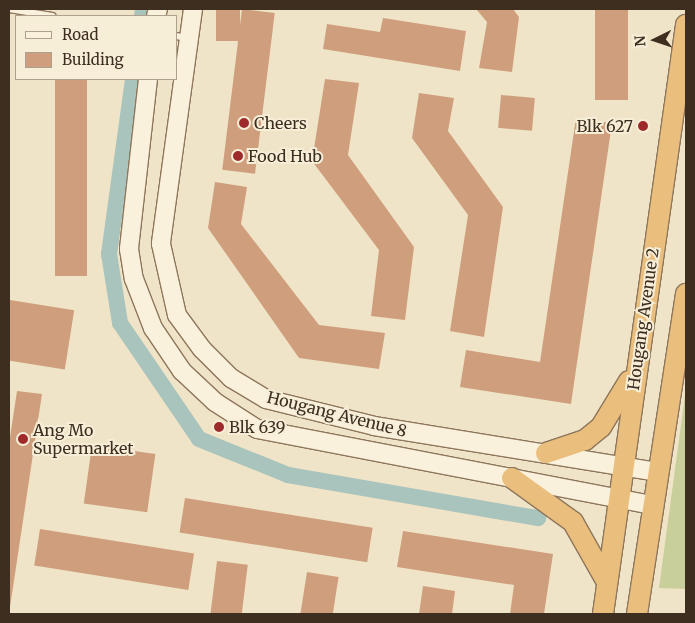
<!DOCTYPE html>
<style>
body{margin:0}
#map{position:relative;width:695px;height:623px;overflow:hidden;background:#f0e4c8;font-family:Merriweather,serif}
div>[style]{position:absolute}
.green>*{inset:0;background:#c9cf9b}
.canal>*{height:16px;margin:-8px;padding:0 8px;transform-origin:8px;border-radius:8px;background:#a9c4bc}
.building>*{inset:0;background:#cf9f7d;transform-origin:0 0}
.roads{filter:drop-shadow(1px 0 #8d765c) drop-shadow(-1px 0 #8d765c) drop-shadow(0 1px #8d765c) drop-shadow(0 -1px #8d765c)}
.service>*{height:6px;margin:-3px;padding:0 3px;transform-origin:3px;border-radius:3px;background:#faf1dc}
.secondary>*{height:18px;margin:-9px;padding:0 9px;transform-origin:9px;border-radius:9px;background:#faf1dc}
.trunk>*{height:20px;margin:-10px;padding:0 10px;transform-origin:10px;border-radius:10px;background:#eabe7c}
.dots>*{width:14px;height:14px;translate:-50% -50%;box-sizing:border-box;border:2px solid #f7eed8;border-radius:50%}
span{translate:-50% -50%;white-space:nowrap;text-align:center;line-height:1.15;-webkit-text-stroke:4px #f7eed8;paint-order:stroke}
.poi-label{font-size:16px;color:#3d2e20}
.left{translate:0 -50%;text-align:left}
.right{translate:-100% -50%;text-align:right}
.street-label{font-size:16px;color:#3d2e20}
.frame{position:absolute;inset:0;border:10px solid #3d2e20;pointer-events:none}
.legend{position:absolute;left:15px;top:15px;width:162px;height:65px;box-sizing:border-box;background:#f7eed8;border:1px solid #ada18e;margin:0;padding:6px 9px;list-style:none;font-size:15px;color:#3d2e20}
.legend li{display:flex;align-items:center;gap:10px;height:25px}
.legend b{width:25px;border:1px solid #ada18e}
.north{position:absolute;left:630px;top:15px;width:50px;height:50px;-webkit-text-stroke:4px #f7eed8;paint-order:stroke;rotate:266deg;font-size:14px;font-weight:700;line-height:20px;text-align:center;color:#3d2e20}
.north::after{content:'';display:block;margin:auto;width:18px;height:22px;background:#3d2e20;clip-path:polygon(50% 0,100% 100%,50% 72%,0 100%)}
</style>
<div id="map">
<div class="green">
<div style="clip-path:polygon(686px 387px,686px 589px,659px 588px,685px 395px)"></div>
</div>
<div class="canal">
<div style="left:142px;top:16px;width:7px;rotate:-82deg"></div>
<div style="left:133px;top:79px;width:177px;rotate:97.8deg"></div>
<div style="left:109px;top:254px;width:70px;rotate:80.9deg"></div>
<div style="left:120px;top:323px;width:140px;rotate:55.7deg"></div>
<div style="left:199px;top:439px;width:96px;rotate:22deg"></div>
<div style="left:288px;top:475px;width:254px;rotate:9.8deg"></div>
</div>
<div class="building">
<div style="left:216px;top:9px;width:24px;height:32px"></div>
<div style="left:242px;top:9px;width:33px;height:162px;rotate:7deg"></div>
<div style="clip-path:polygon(476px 9px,513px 9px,519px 17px,512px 72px,479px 68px,487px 22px)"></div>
<div style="left:595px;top:9px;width:33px;height:91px"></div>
<div style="clip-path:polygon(383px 18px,466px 31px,460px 71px,323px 49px,327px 24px,380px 32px)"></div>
<div style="left:55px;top:79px;width:32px;height:197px"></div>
<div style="clip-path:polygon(325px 79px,359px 83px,348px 155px,414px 247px,405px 320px,371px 316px,379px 250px,312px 161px)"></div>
<div style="clip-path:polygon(419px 93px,454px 98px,448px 131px,503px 207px,484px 337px,450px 331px,468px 215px,412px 138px)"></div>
<div style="left:501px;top:95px;width:34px;height:33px;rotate:5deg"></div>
<div style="clip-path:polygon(576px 118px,612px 123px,571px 404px,460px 387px,466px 350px,540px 362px)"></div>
<div style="clip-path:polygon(215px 182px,247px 187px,241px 224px,319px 325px,385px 333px,379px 369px,299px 358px,208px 228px)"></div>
<div style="left:10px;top:300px;width:65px;height:60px;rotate:9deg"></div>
<div style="clip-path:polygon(17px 391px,42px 394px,9px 614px,9px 444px)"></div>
<div style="left:92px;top:445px;width:64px;height:59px;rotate:8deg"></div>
<div style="left:185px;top:498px;width:190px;height:35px;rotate:9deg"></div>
<div style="left:40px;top:529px;width:156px;height:37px;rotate:9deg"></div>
<div style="clip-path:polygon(403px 531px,553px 554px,544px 614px,510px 614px,514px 585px,397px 567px)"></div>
<div style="left:217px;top:561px;width:31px;height:54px;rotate:7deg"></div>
<div style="left:307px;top:572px;width:32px;height:42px;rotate:9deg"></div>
<div style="clip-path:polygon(423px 586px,455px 591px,452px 614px,419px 614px)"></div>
</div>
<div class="roads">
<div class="service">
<div style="left:9px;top:9px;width:44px;rotate:9.2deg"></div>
<div style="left:176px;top:36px;width:11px;rotate:10deg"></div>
</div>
<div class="secondary">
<div style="left:193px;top:9px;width:237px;rotate:97.8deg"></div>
<div style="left:161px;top:244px;width:73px;rotate:77.3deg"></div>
<div style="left:177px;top:315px;width:42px;rotate:53.7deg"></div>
<div style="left:202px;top:349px;width:41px;rotate:45deg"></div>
<div style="left:231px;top:378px;width:41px;rotate:31deg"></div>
<div style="left:266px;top:399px;width:111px;rotate:14deg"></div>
<div style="left:374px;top:426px;width:288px;rotate:9.2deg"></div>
<div style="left:156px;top:16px;width:7px;rotate:-74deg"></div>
<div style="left:148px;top:79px;width:171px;rotate:96.4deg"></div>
<div style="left:129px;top:249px;width:30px;rotate:81deg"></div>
<div style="left:134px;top:279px;width:53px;rotate:68.8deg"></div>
<div style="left:153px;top:328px;width:52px;rotate:56deg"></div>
<div style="left:182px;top:371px;width:45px;rotate:43.2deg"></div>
<div style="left:215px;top:402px;width:50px;rotate:32.7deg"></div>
<div style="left:257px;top:429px;width:402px;rotate:10.9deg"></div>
</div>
<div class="trunk">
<div style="left:546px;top:453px;width:41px;rotate:-18.4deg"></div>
<div style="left:585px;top:440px;width:21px;rotate:-39deg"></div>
<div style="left:601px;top:427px;width:54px;rotate:-58.7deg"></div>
<div style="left:512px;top:478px;width:75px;rotate:35.8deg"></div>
<div style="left:573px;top:522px;width:69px;rotate:60.5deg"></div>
<div style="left:603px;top:614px;width:595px;rotate:-81.98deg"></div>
<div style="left:637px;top:614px;width:324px;rotate:-81.3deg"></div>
</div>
</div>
<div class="dots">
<div style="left:244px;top:123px;background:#9e2a2b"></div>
<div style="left:643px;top:126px;background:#9e2a2b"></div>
<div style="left:238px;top:156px;background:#9e2a2b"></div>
<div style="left:219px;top:427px;background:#9e2a2b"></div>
<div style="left:23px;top:439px;background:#9e2a2b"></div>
</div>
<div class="poi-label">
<span class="left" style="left:254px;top:123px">Cheers</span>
<span class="right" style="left:633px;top:126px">Blk 627</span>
<span class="left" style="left:248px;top:156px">Food Hub</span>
<span class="left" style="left:229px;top:427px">Blk 639</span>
<span class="left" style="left:33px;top:439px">Ang Mo<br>Supermarket</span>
</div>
<div class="street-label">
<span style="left:643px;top:319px;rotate:-82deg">Hougang Avenue 2</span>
<span style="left:337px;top:414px;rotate:14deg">Hougang Avenue 8</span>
</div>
<div class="frame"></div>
<ul class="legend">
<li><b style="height:6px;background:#faf1dc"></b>Road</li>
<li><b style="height:14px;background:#cf9f7d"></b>Building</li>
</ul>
<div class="north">N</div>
</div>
